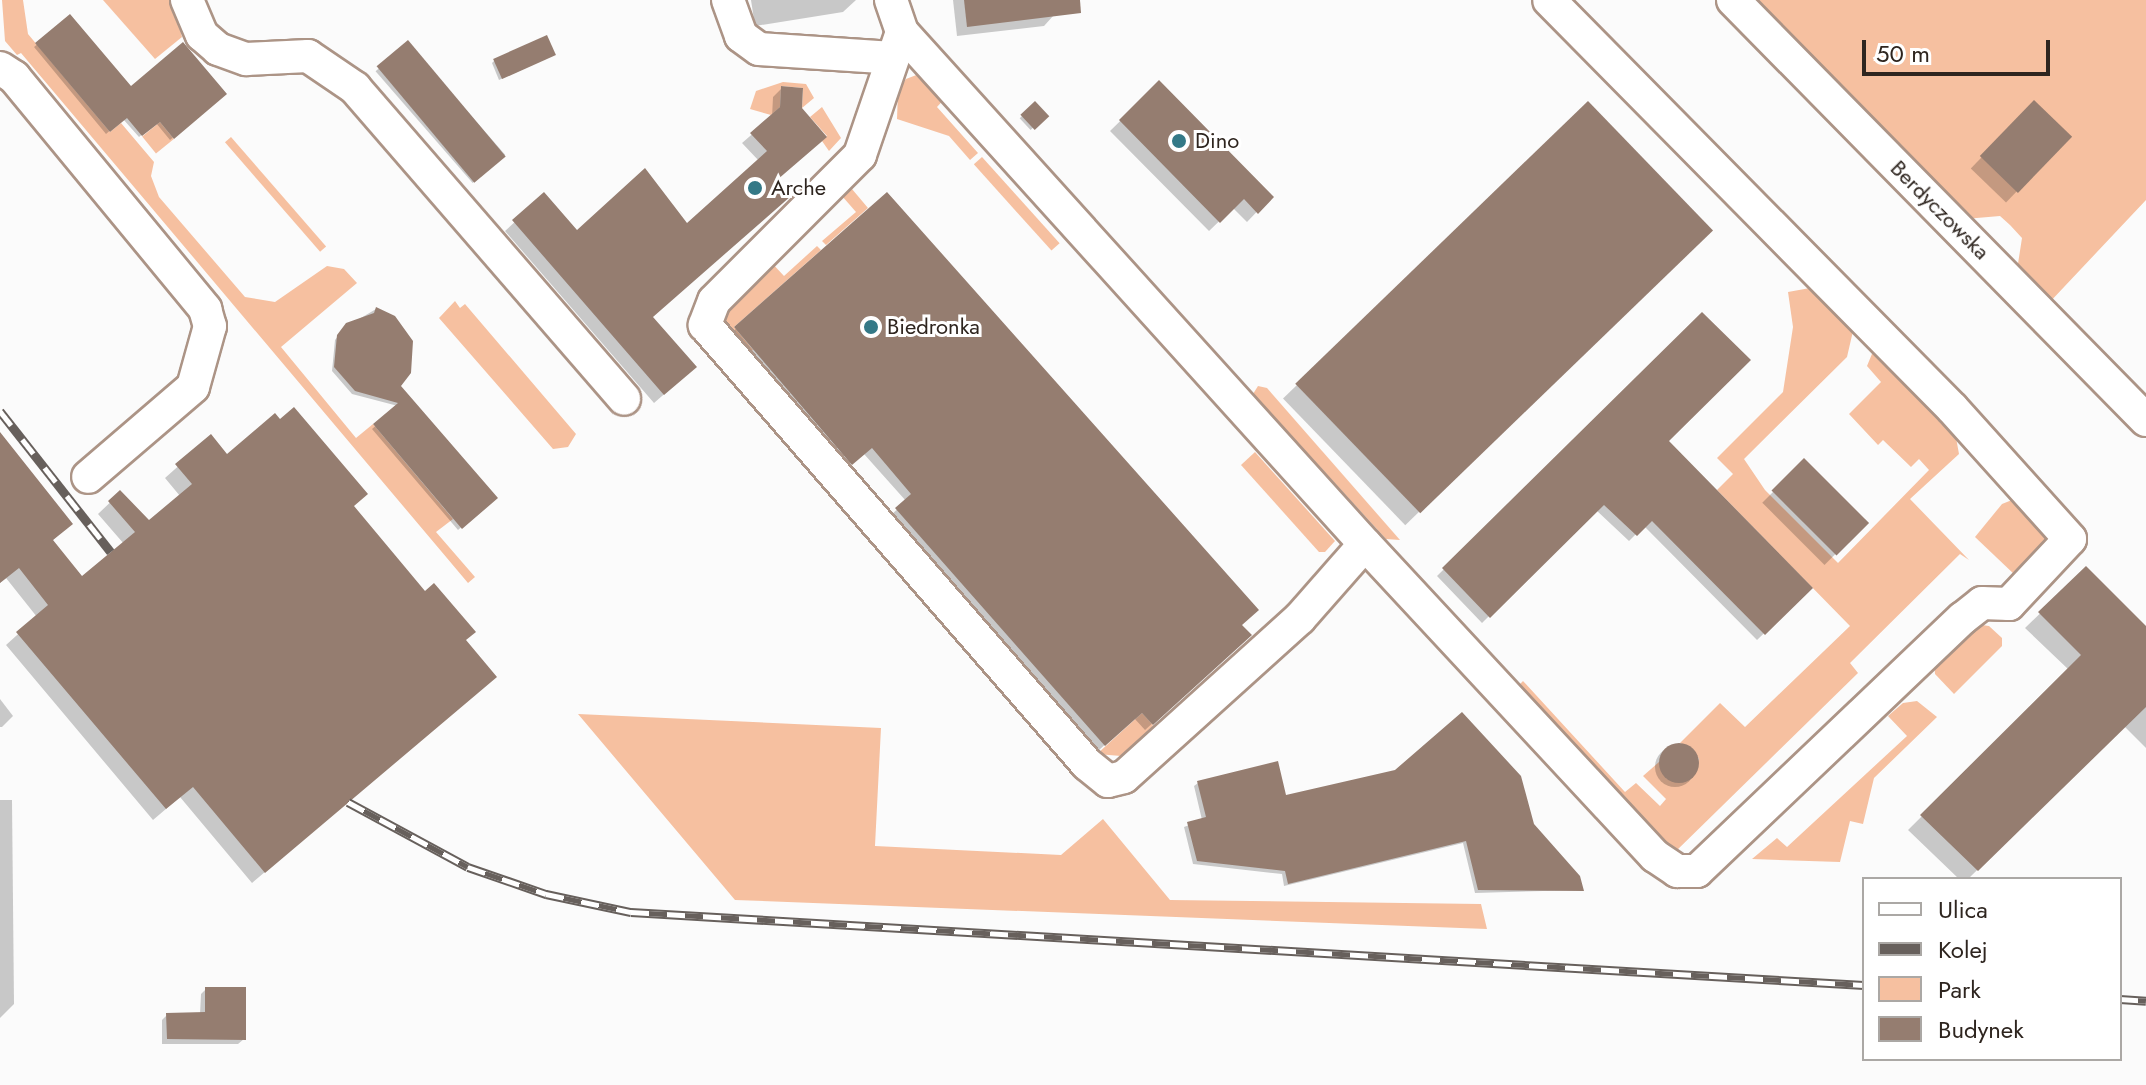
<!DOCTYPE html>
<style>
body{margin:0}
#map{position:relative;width:2146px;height:1085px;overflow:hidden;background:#fbfbfb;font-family:Jost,sans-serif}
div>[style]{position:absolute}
.green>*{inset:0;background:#f6c0a0;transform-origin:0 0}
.shadow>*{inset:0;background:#0003;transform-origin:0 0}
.round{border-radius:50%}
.building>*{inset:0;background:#957d70;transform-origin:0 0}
.roads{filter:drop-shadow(2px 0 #ac9486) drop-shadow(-2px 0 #ac9486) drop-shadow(0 2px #ac9486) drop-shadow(0 -2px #ac9486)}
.minor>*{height:32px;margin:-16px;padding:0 16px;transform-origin:16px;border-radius:16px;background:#fff}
.rail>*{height:9px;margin-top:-4.5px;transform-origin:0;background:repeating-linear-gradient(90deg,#fff 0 18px,#67605c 0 36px);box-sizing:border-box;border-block:2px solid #67605c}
.dots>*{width:22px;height:22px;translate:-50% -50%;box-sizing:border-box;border:4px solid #fff;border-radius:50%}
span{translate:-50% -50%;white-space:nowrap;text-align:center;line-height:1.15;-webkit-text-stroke:6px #fff;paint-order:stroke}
.poi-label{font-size:22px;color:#2e251f}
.left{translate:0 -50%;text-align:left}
.street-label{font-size:22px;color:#2e251f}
.legend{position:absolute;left:1862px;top:877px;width:260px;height:184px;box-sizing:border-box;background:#fff;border:2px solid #aba8a5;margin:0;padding:10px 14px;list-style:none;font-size:24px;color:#2e251f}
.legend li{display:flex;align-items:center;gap:16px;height:40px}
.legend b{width:40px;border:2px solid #aba8a5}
.scale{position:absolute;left:1862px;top:40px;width:188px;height:36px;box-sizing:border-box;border:4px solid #2e251f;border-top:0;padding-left:10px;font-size:24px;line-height:28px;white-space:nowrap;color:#2e251f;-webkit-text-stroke:6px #fff;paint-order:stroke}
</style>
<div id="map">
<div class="green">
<div style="clip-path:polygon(2px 0,23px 0,28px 34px,110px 132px,121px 123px,154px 162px,151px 176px,159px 197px,245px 297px,275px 302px,327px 266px,344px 269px,357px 283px,281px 347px,356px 438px,373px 424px,453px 519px,436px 532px,475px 577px,468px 583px,21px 53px,17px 55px,5px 41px)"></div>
<div style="clip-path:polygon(103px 0,173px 0,182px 37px,155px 59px)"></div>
<div style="clip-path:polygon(1750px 0,2146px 0,2146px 200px,2048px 304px,2017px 270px,2022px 238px,2010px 225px,2000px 216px,1965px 219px)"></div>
<div style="clip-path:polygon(919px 74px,948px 95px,937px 107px,978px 153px,970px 160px,949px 136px,897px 119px,898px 91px,906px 79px)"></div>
<div style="clip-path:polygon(783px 82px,806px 84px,814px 98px,802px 108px,803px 88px,781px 86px,780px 107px,771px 115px,750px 109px,756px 91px)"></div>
<div style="clip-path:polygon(822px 107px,841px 138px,829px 151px,822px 141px,827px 136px,810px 117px)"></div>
<div style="left:160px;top:122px;width:22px;height:23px;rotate:51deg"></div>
<div style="left:231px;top:137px;width:145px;height:8px;rotate:49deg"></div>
<div style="left:982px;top:157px;width:116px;height:11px;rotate:48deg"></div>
<div style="clip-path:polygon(852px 189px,868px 208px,826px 245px,822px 241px,856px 212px,842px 196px)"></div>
<div style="clip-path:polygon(817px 246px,821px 250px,734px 327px,753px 350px,747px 355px,724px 335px,729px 298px,770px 261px,784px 276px)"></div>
<div style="clip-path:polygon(1810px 288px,1853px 331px,1847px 357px,1744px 459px,1765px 490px,1838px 563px,1929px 470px,1919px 459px,1911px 467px,1883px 440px,1878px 445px,1849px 414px,1881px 382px,1867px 366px,1874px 349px,1955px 432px,1959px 454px,1910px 499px,1969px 560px,1960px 554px,1850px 663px,1858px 673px,1673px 854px,1517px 687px,1523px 681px,1625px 792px,1636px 783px,1660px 806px,1666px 799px,1643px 776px,1659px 762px,1667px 779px,1690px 780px,1699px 759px,1693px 749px,1680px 743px,1720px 703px,1745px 727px,1850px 626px,1717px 490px,1733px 474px,1717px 458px,1783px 392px,1793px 327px,1788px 292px)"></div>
<div style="clip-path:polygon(455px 301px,460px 308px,465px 304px,576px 434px,568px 447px,553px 449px,439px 318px)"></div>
<div style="clip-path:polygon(1258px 386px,1267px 388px,1400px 540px,1386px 539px,1253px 394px)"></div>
<div style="clip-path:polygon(1255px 452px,1335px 541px,1325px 552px,1319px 552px,1241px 465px)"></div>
<div style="clip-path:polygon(2012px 500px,2050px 537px,2016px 576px,1975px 537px,2002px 504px)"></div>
<div style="clip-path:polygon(1975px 624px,1989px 626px,2002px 638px,2002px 646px,1954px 694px,1935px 674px,1934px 660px)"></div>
<div style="clip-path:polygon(1917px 701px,1937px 717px,1874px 778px,1863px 824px,1850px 821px,1840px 862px,1752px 859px,1777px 838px,1787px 847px,1907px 736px,1888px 716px,1903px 703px)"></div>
<div style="clip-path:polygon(1142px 713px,1153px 725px,1145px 739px,1121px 756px,1097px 754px)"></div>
<div style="clip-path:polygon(578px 714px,881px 728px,875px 846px,1061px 855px,1103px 819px,1170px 900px,1481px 904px,1487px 929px,735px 900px)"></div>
</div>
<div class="shadow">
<div style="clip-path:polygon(751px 0,856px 0,843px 12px,755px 26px)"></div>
<div style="clip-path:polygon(953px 0,1053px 0,1054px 15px,1044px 26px,957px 36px)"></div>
<div style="clip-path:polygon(70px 17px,130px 88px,224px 94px,170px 140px,156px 123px,139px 137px,123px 119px,106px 134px,34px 47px)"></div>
<div style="left:408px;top:43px;width:148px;height:43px;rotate:49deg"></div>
<div style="clip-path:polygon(554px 55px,499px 80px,492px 63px,494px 61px)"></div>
<div style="clip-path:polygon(1159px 83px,1271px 197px,1247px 222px,1233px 208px,1209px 231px,1110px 131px)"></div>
<div style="clip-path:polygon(782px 88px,775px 181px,651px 317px,685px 376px,654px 403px,505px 231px,544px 195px,577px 233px,687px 226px,759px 161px,742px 143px,772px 117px,773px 97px)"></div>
<div style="left:2034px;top:103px;width:49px;height:91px;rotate:44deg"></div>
<div style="left:1035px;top:104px;width:16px;height:21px;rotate:47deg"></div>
<div style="left:1588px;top:104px;width:176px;height:424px;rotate:46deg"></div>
<div style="clip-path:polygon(887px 195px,1240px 625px,1243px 642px,1145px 730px,1134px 718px,1098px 751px,890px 516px,906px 501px,864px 454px,844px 470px,729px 335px)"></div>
<div style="clip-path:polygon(376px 309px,398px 386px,495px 498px,458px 530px,372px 429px,398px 406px,352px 394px,332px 371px,335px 340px,344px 328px)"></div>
<div style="clip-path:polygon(1702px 315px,1666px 441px,1811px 588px,1757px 640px,1644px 526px,1629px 541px,1596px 510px,1482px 623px,1437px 576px)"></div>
<div style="clip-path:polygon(0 435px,70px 524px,52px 541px,82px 579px,124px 544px,98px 514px,120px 493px,149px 523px,180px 496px,165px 478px,211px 437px,227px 456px,352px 507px,464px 641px,483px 688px,252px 883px,180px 797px,153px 820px,6px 645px,37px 617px,6px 578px,0 583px)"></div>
<div style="left:1804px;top:461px;width:88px;height:59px;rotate:45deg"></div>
<div style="clip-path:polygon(2086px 569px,2146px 629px,2146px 748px,2124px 726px,1968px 879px,1959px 879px,1908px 830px,2069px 670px,2025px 628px)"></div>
<div style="clip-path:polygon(0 699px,13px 716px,2px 727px,0 727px)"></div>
<div class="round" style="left:1655px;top:747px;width:40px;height:40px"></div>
<div style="clip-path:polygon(1198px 783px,1285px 798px,1532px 825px,1581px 890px,1475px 893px,1463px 843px,1284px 886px,1282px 874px,1193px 864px,1184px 827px,1202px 820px,1194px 786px)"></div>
<div style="clip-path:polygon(0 800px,12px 800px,14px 1004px,0 1018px)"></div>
<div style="clip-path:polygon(206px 989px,244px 1039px,238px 1044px,162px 1044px,162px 1020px,167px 1015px,200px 1014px,201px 994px)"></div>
</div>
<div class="building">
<div style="clip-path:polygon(964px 0,1080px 0,1081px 13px,967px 27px)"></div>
<div style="clip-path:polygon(70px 14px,131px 86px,183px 42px,227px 94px,174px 139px,160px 122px,142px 136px,127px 118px,110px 132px,35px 43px)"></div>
<div style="left:547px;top:35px;width:22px;height:59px;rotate:66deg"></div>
<div style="left:408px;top:40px;width:152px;height:41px;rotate:50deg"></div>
<div style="clip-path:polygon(1159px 80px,1274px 197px,1258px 214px,1244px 199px,1220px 223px,1119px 120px)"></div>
<div style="clip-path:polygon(781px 86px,803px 88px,802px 108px,827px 137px,777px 180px,791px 196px,653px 317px,697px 367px,664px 395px,512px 220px,544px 192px,577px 230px,645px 168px,687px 223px,767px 151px,750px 133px,780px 107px)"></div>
<div style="left:2034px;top:100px;width:53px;height:78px;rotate:44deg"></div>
<div style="left:1035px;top:101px;width:21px;height:20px;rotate:47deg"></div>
<div style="left:1588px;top:101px;width:180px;height:407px;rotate:46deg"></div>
<div style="clip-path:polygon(887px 192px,1259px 610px,1242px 625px,1252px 635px,1165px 714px,1153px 725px,1142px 713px,1105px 746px,895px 508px,911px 494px,872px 448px,852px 465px,734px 327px)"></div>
<div style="clip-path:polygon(376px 307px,395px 316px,413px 341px,411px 373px,401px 386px,498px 498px,462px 529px,373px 424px,398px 403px,355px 391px,334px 367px,337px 335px,346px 323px,374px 313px)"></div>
<div style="clip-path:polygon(1702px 312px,1751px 360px,1669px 441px,1813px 588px,1765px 635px,1652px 521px,1637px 536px,1604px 505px,1490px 618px,1442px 568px)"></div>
<div style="clip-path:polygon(294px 407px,368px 494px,354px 506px,425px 591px,434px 583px,476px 632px,466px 640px,497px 677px,265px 873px,193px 787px,166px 809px,16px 632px,48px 605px,19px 568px,0 583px,0 432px,73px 524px,53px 540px,82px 576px,135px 532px,108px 501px,120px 490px,149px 520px,192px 484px,175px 464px,211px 434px,227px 454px,275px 413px,280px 419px)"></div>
<div style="left:1804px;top:458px;width:92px;height:46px;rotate:45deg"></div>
<div style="clip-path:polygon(2086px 566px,2146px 626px,2146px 707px,1978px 871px,1920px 815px,2081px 655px,2038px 612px)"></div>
<div style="clip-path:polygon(1462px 712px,1521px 776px,1534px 824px,1580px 876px,1584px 891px,1478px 890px,1466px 841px,1288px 884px,1285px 871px,1197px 861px,1187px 822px,1206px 817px,1197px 781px,1278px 761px,1286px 795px,1395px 770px)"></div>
<div class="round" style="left:1659px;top:743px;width:40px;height:40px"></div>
<div style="clip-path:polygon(205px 987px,246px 987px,246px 1040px,167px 1039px,166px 1013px,205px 1012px)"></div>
</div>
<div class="roads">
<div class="minor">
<div style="left:187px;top:0;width:38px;rotate:67deg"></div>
<div style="left:202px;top:35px;width:21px;rotate:41deg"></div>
<div style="left:218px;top:49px;width:30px;rotate:20deg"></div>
<div style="left:246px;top:59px;width:62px;rotate:-2.8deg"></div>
<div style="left:308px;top:56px;width:57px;rotate:34.2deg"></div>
<div style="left:355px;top:88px;width:411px;rotate:49.1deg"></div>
<div style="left:728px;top:0;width:38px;rotate:70deg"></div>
<div style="left:741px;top:36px;width:22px;rotate:36deg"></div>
<div style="left:759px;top:49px;width:134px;rotate:3.8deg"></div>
<div style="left:891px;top:0;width:34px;rotate:71deg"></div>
<div style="left:902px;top:32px;width:690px;rotate:47.88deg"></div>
<div style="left:1365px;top:544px;width:426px;rotate:47.1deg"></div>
<div style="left:1655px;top:856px;width:27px;rotate:34deg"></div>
<div style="left:1677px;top:871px;width:20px"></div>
<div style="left:1697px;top:871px;width:367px;rotate:-43.6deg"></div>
<div style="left:1963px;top:618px;width:24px;rotate:-38deg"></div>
<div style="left:1982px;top:603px;width:27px;rotate:2deg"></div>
<div style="left:2009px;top:604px;width:89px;rotate:-46.8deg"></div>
<div style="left:2070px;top:539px;width:176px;rotate:-132deg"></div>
<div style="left:1952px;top:408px;width:573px;rotate:-134.65deg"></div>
<div style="left:1733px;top:0;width:589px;rotate:45.48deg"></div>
<div style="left:902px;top:32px;width:130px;rotate:108.9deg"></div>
<div style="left:860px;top:155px;width:206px;rotate:135deg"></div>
<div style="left:714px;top:301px;width:26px;rotate:111deg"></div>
<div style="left:705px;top:325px;width:582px;rotate:48.97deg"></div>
<div style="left:1087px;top:764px;width:27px;rotate:39deg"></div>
<div style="left:1108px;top:781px;width:16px;rotate:-14deg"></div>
<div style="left:1124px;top:777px;width:237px;rotate:-42.1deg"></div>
<div style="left:1300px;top:618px;width:98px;rotate:-48.7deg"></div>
<div style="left:0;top:68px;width:17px;rotate:33deg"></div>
<div style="left:14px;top:77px;width:301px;rotate:50.5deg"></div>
<div style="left:205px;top:309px;width:18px;rotate:74deg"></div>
<div style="left:210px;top:326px;width:63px;rotate:105.6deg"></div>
<div style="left:193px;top:387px;width:138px;rotate:139.4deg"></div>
</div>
</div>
<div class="rail">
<div style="left:0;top:411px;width:179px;rotate:51.8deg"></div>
<div style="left:348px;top:802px;width:136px;rotate:28.4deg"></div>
<div style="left:468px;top:867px;width:83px;rotate:19.1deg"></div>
<div style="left:546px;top:894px;width:87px;rotate:12deg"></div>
<div style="left:631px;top:912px;width:1235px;rotate:3.39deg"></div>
<div style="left:2120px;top:999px;width:26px;rotate:4deg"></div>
</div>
<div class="dots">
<div style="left:1179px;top:141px;background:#347987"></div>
<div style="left:755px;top:188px;background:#347987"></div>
<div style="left:871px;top:327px;background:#347987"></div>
</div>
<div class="poi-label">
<span class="left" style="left:1195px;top:141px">Dino</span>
<span class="left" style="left:771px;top:188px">Arche</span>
<span class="left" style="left:887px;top:327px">Biedronka</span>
</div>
<div class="street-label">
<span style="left:1940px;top:210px;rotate:45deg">Berdyczowska</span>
</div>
<ul class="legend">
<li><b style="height:10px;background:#fff"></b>Ulica</li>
<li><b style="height:10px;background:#67605c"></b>Kolej</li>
<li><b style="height:22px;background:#f6c0a0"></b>Park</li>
<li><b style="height:22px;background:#957d70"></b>Budynek</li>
</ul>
<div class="scale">50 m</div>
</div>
